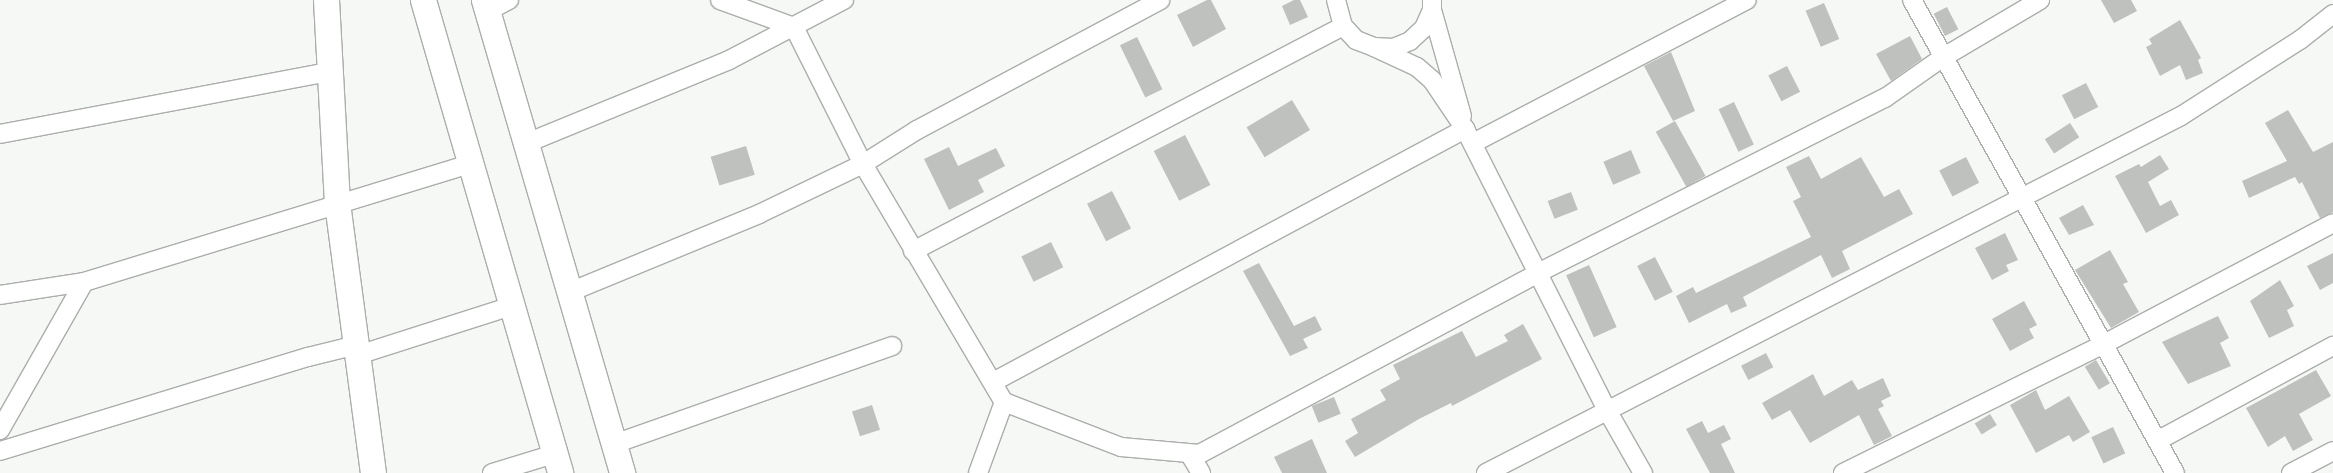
<!DOCTYPE html>
<style>
body{margin:0}
#map{position:relative;width:2333px;height:473px;overflow:hidden;background:#f5f8f5;font-family:"Space Grotesk",sans-serif}
div>[style]{position:absolute}
.building>*{inset:0;background:#bfc1bf;transform-origin:0 0}
.roads{filter:drop-shadow(1px 0 #abaeab) drop-shadow(-1px 0 #abaeab) drop-shadow(0 1px #abaeab) drop-shadow(0 -1px #abaeab)}
.minor>*{height:18px;margin:-9px;padding:0 9px;transform-origin:9px;border-radius:9px;background:#fff}
.secondary>*{height:25px;margin:-12.5px;padding:0 12.5px;transform-origin:12.5px;border-radius:12.5px;background:#fff}
span{translate:-50% -50%;white-space:nowrap;text-align:center;line-height:1.15;-webkit-text-stroke:4px #f5f8f5;paint-order:stroke}
</style>
<div id="map">
<div class="building">
<div style="clip-path:polygon(1207px 0,1211px 0,1226px 29px,1193px 47px,1177px 15px)"></div>
<div style="clip-path:polygon(1294px 0,1300px 0,1308px 17px,1290px 25px,1282px 6px)"></div>
<div style="clip-path:polygon(2101px 0,2131px 0,2137px 11px,2114px 23px)"></div>
<div style="left:1824px;top:3px;width:39px;height:20px;rotate:67deg"></div>
<div style="left:1947px;top:7px;width:25px;height:15px;rotate:63deg"></div>
<div style="clip-path:polygon(2180px 20px,2201px 58px,2198px 60px,2203px 73px,2186px 80px,2180px 65px,2160px 76px,2146px 47px,2152px 44px,2149px 39px)"></div>
<div style="clip-path:polygon(1910px 36px,1922px 59px,1891px 81px,1876px 54px)"></div>
<div style="left:1137px;top:37px;width:58px;height:19px;rotate:64deg"></div>
<div style="clip-path:polygon(1671px 52px,1695px 111px,1673px 121px,1644px 66px)"></div>
<div style="left:1787px;top:66px;width:29px;height:21px;rotate:63deg"></div>
<div style="left:2086px;top:83px;width:27px;height:27px;rotate:63deg"></div>
<div style="left:1292px;top:100px;width:35px;height:53px;rotate:59deg"></div>
<div style="left:1734px;top:102px;width:47px;height:17px;rotate:65deg"></div>
<div style="clip-path:polygon(2288px 110px,2313px 152px,2333px 142px,2333px 212px,2320px 218px,2302px 182px,2299px 184px,2295px 177px,2249px 198px,2242px 181px,2287px 161px,2265px 123px)"></div>
<div style="left:1675px;top:121px;width:63px;height:22px;rotate:61deg"></div>
<div style="left:2070px;top:123px;width:17px;height:30px;rotate:57deg"></div>
<div style="left:1185px;top:135px;width:56px;height:35px;rotate:63deg"></div>
<div style="left:746px;top:146px;width:30px;height:37px;rotate:73deg"></div>
<div style="clip-path:polygon(949px 147px,958px 166px,996px 148px,1005px 166px,978px 180px,984px 192px,949px 210px,924px 159px)"></div>
<div style="left:1631px;top:150px;width:25px;height:30px;rotate:67deg"></div>
<div style="clip-path:polygon(2160px 155px,2169px 169px,2148px 182px,2160px 206px,2171px 200px,2179px 215px,2146px 233px,2115px 176px,2139px 164px,2141px 167px)"></div>
<div style="clip-path:polygon(1809px 156px,1821px 179px,1861px 157px,1884px 197px,1899px 189px,1913px 214px,1842px 251px,1850px 269px,1832px 278px,1821px 255px,1743px 297px,1747px 306px,1731px 313px,1727px 304px,1689px 323px,1676px 296px,1693px 287px,1696px 293px,1811px 237px,1793px 201px,1801px 197px,1786px 167px)"></div>
<div style="left:1966px;top:157px;width:29px;height:30px;rotate:63deg"></div>
<div style="left:1112px;top:191px;width:42px;height:28px;rotate:63deg"></div>
<div style="left:1571px;top:192px;width:19px;height:25px;rotate:69deg"></div>
<div style="clip-path:polygon(2083px 205px,2094px 225px,2069px 235px,2059px 218px)"></div>
<div style="clip-path:polygon(2005px 233px,2018px 260px,2006px 265px,2009px 271px,1992px 280px,1975px 248px)"></div>
<div style="left:1051px;top:242px;width:28px;height:33px;rotate:64deg"></div>
<div style="clip-path:polygon(2110px 250px,2128px 282px,2123px 284px,2139px 312px,2111px 328px,2075px 270px)"></div>
<div style="clip-path:polygon(2333px 253px,2333px 283px,2320px 290px,2307px 266px)"></div>
<div style="left:1655px;top:257px;width:39px;height:20px;rotate:63deg"></div>
<div style="clip-path:polygon(1259px 263px,1294px 326px,1315px 316px,1322px 330px,1303px 339px,1308px 348px,1290px 356px,1243px 271px)"></div>
<div style="left:1589px;top:265px;width:68px;height:25px;rotate:66deg"></div>
<div style="clip-path:polygon(2280px 280px,2294px 306px,2287px 310px,2294px 326px,2269px 338px,2250px 301px)"></div>
<div style="clip-path:polygon(2024px 301px,2037px 325px,2029px 329px,2034px 338px,2010px 351px,1992px 319px)"></div>
<div style="clip-path:polygon(2218px 316px,2229px 338px,2220px 343px,2231px 366px,2188px 384px,2162px 342px)"></div>
<div style="clip-path:polygon(1523px 324px,1542px 359px,1452px 406px,1451px 403px,1419px 419px,1355px 457px,1345px 441px,1358px 433px,1351px 419px,1386px 400px,1380px 390px,1400px 379px,1393px 365px,1462px 331px,1476px 357px,1508px 341px,1504px 335px)"></div>
<div style="left:1766px;top:353px;width:16px;height:28px;rotate:63deg"></div>
<div style="left:2096px;top:360px;width:27px;height:13px;rotate:59deg"></div>
<div style="clip-path:polygon(2316px 370px,2331px 396px,2299px 414px,2313px 440px,2293px 451px,2285px 436px,2268px 447px,2246px 408px)"></div>
<div style="clip-path:polygon(1813px 374px,1824px 396px,1852px 380px,1858px 390px,1883px 378px,1891px 396px,1881px 401px,1884px 406px,1878px 409px,1892px 436px,1874px 445px,1859px 415px,1810px 443px,1790px 410px,1772px 420px,1762px 403px)"></div>
<div style="clip-path:polygon(2036px 390px,2045px 410px,2069px 396px,2090px 432px,2073px 442px,2069px 435px,2036px 453px,2010px 405px)"></div>
<div style="left:1334px;top:397px;width:18px;height:24px;rotate:68deg"></div>
<div style="left:872px;top:405px;width:26px;height:21px;rotate:72deg"></div>
<div style="left:1990px;top:414px;width:13px;height:18px;rotate:58deg"></div>
<div style="clip-path:polygon(1702px 421px,1708px 433px,1724px 425px,1731px 439px,1721px 444px,1735px 473px,1710px 473px,1686px 429px)"></div>
<div style="left:2113px;top:427px;width:29px;height:24px;rotate:65deg"></div>
<div style="clip-path:polygon(1312px 439px,1327px 473px,1282px 473px,1274px 457px)"></div>
</div>
<div class="roads">
<div class="minor">
<div style="left:720px;top:0;width:79px;rotate:20deg"></div>
<div style="left:794px;top:27px;width:153px;rotate:63.3deg"></div>
<div style="left:863px;top:164px;width:277px;rotate:59.4deg"></div>
<div style="left:1004px;top:402px;width:125px;rotate:21deg"></div>
<div style="left:1121px;top:447px;width:79px;rotate:5.1deg"></div>
<div style="left:1336px;top:0;width:27px;rotate:75deg"></div>
<div style="left:1343px;top:26px;width:19px;rotate:47deg"></div>
<div style="left:1356px;top:40px;width:19px;rotate:21deg"></div>
<div style="left:1374px;top:47px;width:19px;rotate:3deg"></div>
<div style="left:1393px;top:48px;width:18px;rotate:-22deg"></div>
<div style="left:1410px;top:41px;width:19px;rotate:-43deg"></div>
<div style="left:1424px;top:28px;width:20px;rotate:-66deg"></div>
<div style="left:1432px;top:10px;width:10px;rotate:-90deg"></div>
<div style="left:1912px;top:0;width:541px;rotate:60.92deg"></div>
<div style="left:1432px;top:10px;width:110px;rotate:74.2deg"></div>
<div style="left:488px;top:11px;width:24px;rotate:-28deg"></div>
<div style="left:1374px;top:47px;width:47px;rotate:24.9deg"></div>
<div style="left:1417px;top:67px;width:20px;rotate:41deg"></div>
<div style="left:1432px;top:80px;width:59px;rotate:56deg"></div>
<div style="left:1465px;top:129px;width:315px;rotate:63.2deg"></div>
<div style="left:1607px;top:410px;width:73px;rotate:60.3deg"></div>
<div style="left:0;top:134px;width:334px;rotate:-10.7deg"></div>
<div style="left:527px;top:143px;width:218px;rotate:-22.3deg"></div>
<div style="left:729px;top:60px;width:130px;rotate:-27.6deg"></div>
<div style="left:1473px;top:143px;width:309px;rotate:-27.6deg"></div>
<div style="left:913px;top:251px;width:485px;rotate:-27.6deg"></div>
<div style="left:570px;top:292px;width:204px;rotate:-22.4deg"></div>
<div style="left:759px;top:214px;width:115px;rotate:-25.7deg"></div>
<div style="left:863px;top:164px;width:64px;rotate:-32.2deg"></div>
<div style="left:917px;top:130px;width:276px;rotate:-28.1deg"></div>
<div style="left:0;top:295px;width:85px;rotate:-8.8deg"></div>
<div style="left:84px;top:282px;width:405px;rotate:-17deg"></div>
<div style="left:358px;top:355px;width:162px;rotate:-17.7deg"></div>
<div style="left:993px;top:382px;width:536px;rotate:-28.19deg"></div>
<div style="left:0;top:430px;width:170px;rotate:-60.4deg"></div>
<div style="left:2157px;top:441px;width:200px;rotate:-28.4deg"></div>
<div style="left:614px;top:444px;width:295px;rotate:-19.4deg"></div>
<div style="left:0;top:451px;width:322px;rotate:-17deg"></div>
<div style="left:308px;top:357px;width:49px;rotate:-14deg"></div>
<div style="left:492px;top:473px;width:65px;rotate:-17deg"></div>
<div style="left:978px;top:473px;width:76px;rotate:-69.9deg"></div>
<div style="left:1201px;top:473px;width:17px;rotate:-121deg"></div>
<div style="left:1192px;top:458px;width:390px;rotate:-28.1deg"></div>
<div style="left:1536px;top:274px;width:391px;rotate:-26.8deg"></div>
<div style="left:1885px;top:98px;width:70px;rotate:-35.1deg"></div>
<div style="left:1942px;top:58px;width:114px;rotate:-30.6deg"></div>
<div style="left:1486px;top:473px;width:781px;rotate:-27.19deg"></div>
<div style="left:2181px;top:116px;width:141px;rotate:-32.6deg"></div>
<div style="left:2300px;top:40px;width:42px;rotate:-38.2deg"></div>
<div style="left:1843px;top:473px;width:289px;rotate:-26.3deg"></div>
<div style="left:2102px;top:345px;width:261px;rotate:-27.8deg"></div>
<div style="left:2291px;top:473px;width:47px;rotate:-27.6deg"></div>
</div>
<div class="secondary">
<div style="left:326px;top:0;width:203px;rotate:86.9deg"></div>
<div style="left:337px;top:203px;width:272px;rotate:82.4deg"></div>
<div style="left:423px;top:0;width:492px;rotate:73.8deg"></div>
<div style="left:484px;top:0;width:493px;rotate:73.7deg"></div>
</div>
</div>
</div>
